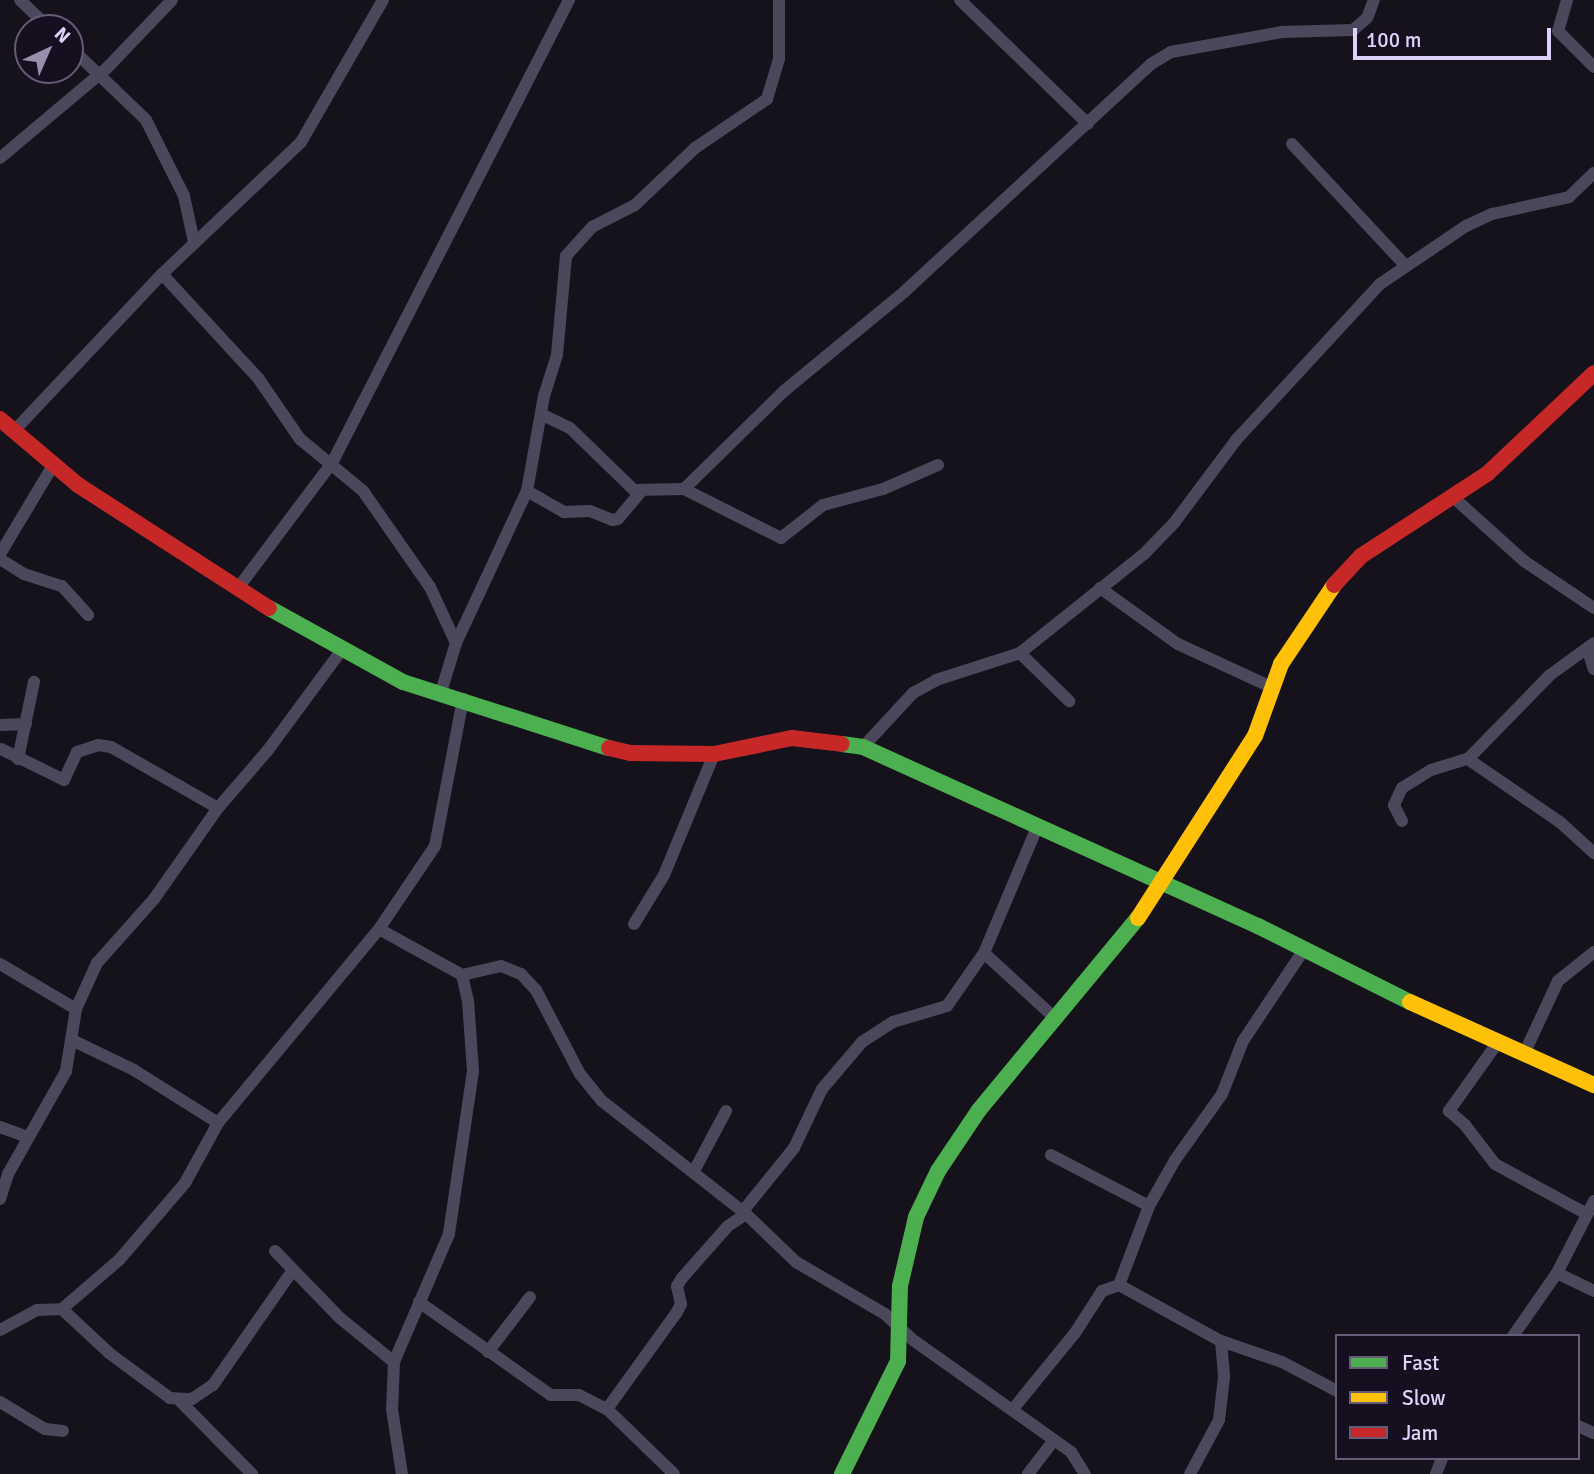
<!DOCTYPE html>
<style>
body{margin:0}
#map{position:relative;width:1594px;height:1474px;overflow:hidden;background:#16121c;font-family:Signika,sans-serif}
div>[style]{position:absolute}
.street>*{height:12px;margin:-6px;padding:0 6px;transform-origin:6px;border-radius:6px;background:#4c485b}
.fast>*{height:16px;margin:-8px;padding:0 8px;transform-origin:8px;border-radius:8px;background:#4caf50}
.slow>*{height:16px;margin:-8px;padding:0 8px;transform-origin:8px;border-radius:8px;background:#ffc107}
.jam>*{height:16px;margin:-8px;padding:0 8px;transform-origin:8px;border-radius:8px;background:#c62828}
span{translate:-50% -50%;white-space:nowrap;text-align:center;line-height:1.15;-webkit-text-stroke:5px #150f1f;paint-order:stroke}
.legend{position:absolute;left:1335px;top:1334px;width:245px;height:126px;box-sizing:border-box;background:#150f1f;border:2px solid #655d77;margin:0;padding:9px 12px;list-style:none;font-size:21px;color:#ded2fa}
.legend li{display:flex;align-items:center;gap:14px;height:35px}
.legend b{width:35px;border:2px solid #655d77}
.north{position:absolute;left:14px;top:14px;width:70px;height:70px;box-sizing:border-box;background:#150f1f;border:2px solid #655d77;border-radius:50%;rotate:44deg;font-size:19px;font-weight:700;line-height:28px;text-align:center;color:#ded2fa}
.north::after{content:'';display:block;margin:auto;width:24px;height:32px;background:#988fac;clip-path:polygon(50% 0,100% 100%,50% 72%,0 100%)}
.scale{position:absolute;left:1353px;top:28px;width:198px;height:32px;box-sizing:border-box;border:4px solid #ded2fa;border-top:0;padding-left:9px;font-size:21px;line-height:24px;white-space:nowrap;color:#ded2fa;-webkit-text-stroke:5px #150f1f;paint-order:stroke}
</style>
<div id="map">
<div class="street">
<div style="left:20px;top:0;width:40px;rotate:44deg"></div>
<div style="left:960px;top:0;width:178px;rotate:44.1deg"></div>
<div style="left:1567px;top:0;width:32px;rotate:106deg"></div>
<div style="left:1558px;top:31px;width:51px;rotate:45deg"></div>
<div style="left:70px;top:47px;width:105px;rotate:43.8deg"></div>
<div style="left:146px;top:120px;width:85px;rotate:63.4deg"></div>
<div style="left:184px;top:196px;width:47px;rotate:77.7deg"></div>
<div style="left:1292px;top:144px;width:166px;rotate:47deg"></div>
<div style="left:0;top:158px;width:140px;rotate:-40.1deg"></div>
<div style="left:107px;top:68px;width:94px;rotate:-46.3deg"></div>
<div style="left:162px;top:274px;width:142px;rotate:47.3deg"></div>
<div style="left:258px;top:378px;width:74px;rotate:55.5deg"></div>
<div style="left:300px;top:439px;width:82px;rotate:39.5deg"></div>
<div style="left:363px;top:491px;width:117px;rotate:55.1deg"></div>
<div style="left:430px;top:587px;width:62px;rotate:65.1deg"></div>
<div style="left:543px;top:415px;width:30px;rotate:26deg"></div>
<div style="left:570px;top:428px;width:89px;rotate:44.1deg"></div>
<div style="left:634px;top:490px;width:50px;rotate:-1.1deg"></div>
<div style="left:684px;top:489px;width:109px;rotate:26.8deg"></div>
<div style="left:781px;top:538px;width:53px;rotate:-38.2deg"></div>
<div style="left:823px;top:505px;width:62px;rotate:-14.9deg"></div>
<div style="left:883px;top:489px;width:60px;rotate:-23.6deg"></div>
<div style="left:13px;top:432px;width:217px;rotate:-46.7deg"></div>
<div style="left:162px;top:274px;width:192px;rotate:-43.5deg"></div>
<div style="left:301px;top:142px;width:164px;rotate:-60deg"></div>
<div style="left:684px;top:489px;width:140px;rotate:-44.4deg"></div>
<div style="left:784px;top:391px;width:156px;rotate:-39.5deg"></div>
<div style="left:904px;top:292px;width:336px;rotate:-42.7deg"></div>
<div style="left:1151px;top:64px;width:23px;rotate:-31deg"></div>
<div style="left:1171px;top:52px;width:113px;rotate:-10.2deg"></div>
<div style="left:1282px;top:32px;width:71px;rotate:-1.6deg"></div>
<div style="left:1353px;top:30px;width:18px;rotate:-41deg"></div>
<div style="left:1367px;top:18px;width:19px;rotate:-69deg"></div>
<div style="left:527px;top:491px;width:43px;rotate:29.6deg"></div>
<div style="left:564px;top:512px;width:26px;rotate:-2deg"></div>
<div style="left:590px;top:511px;width:24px;rotate:22deg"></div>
<div style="left:612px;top:520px;width:6px;rotate:-9deg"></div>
<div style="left:618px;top:519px;width:34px;rotate:-50deg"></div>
<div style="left:1453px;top:497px;width:96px;rotate:42deg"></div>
<div style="left:1524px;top:561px;width:84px;rotate:33.9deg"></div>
<div style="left:0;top:554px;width:101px;rotate:-59.1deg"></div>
<div style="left:0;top:559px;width:28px;rotate:32deg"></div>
<div style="left:24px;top:574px;width:40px;rotate:18deg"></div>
<div style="left:62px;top:586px;width:39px;rotate:48deg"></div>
<div style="left:238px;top:588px;width:156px;rotate:-53.1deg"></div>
<div style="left:332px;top:463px;width:520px;rotate:-62.89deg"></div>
<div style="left:1100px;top:588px;width:96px;rotate:35.7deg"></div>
<div style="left:1178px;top:644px;width:102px;rotate:24.8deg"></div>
<div style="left:1588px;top:651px;width:19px;rotate:72deg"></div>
<div style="left:1020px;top:653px;width:69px;rotate:44.4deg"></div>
<div style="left:441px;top:692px;width:51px;rotate:-73deg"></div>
<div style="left:456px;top:643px;width:168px;rotate:-65deg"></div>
<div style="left:527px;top:491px;width:97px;rotate:-79.9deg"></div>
<div style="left:544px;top:396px;width:43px;rotate:-72.4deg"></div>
<div style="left:557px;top:355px;width:99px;rotate:-84.8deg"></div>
<div style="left:566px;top:256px;width:39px;rotate:-48deg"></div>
<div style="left:592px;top:227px;width:48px;rotate:-27.1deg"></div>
<div style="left:635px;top:205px;width:83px;rotate:-43.5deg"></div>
<div style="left:695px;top:148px;width:87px;rotate:-34.2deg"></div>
<div style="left:767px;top:99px;width:42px;rotate:-73.3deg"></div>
<div style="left:779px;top:59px;width:59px;rotate:-90deg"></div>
<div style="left:0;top:725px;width:26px;rotate:-2deg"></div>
<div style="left:863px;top:747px;width:74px;rotate:-47.2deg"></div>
<div style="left:913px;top:693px;width:26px;rotate:-29deg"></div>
<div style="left:936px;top:680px;width:88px;rotate:-17.8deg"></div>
<div style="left:1020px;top:653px;width:159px;rotate:-38.6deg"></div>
<div style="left:1144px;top:554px;width:43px;rotate:-45.9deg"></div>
<div style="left:1174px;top:523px;width:104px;rotate:-53.2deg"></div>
<div style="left:1236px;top:440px;width:212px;rotate:-47.3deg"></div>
<div style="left:1380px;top:284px;width:104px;rotate:-34deg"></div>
<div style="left:1466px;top:226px;width:29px;rotate:-25deg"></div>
<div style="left:1492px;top:214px;width:79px;rotate:-12.4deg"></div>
<div style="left:1569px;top:197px;width:35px;rotate:-44deg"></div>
<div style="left:1px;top:749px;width:70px;rotate:26.2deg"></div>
<div style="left:64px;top:780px;width:31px;rotate:-65deg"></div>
<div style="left:77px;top:752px;width:22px;rotate:-18deg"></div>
<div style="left:98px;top:745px;width:13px;rotate:9deg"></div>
<div style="left:111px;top:747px;width:123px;rotate:29.7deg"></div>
<div style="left:18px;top:759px;width:79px;rotate:-78.3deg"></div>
<div style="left:1468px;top:759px;width:113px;rotate:34.5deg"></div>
<div style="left:1561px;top:823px;width:45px;rotate:42.3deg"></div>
<div style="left:1402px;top:821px;width:18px;rotate:-117deg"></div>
<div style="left:1394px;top:805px;width:19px;rotate:-65deg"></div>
<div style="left:1402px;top:788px;width:34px;rotate:-32deg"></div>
<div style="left:1431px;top:770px;width:39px;rotate:-17deg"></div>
<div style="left:1468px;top:759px;width:117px;rotate:-45.7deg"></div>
<div style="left:1550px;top:675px;width:54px;rotate:-36deg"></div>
<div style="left:634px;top:924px;width:57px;rotate:-58.5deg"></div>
<div style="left:664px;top:875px;width:131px;rotate:-67.5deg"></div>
<div style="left:379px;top:929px;width:95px;rotate:29deg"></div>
<div style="left:462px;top:975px;width:27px;rotate:77deg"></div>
<div style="left:468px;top:1001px;width:70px;rotate:85.9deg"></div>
<div style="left:473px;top:1071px;width:165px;rotate:98.4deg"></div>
<div style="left:449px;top:1234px;width:139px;rotate:113.3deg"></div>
<div style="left:394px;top:1362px;width:47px;rotate:92.4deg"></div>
<div style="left:392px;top:1409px;width:66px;rotate:81.3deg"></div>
<div style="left:984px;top:953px;width:96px;rotate:42.5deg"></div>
<div style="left:0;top:964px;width:88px;rotate:30.6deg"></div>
<div style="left:462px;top:975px;width:40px;rotate:-13deg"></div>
<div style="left:501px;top:966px;width:22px;rotate:22deg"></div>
<div style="left:521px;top:974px;width:22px;rotate:47deg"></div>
<div style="left:536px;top:990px;width:95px;rotate:62.4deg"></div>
<div style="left:580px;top:1074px;width:35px;rotate:51deg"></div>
<div style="left:602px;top:1101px;width:183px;rotate:38.1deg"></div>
<div style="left:74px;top:1041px;width:67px;rotate:25.8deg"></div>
<div style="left:134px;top:1070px;width:99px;rotate:32.2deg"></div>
<div style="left:1498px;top:1042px;width:85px;rotate:125.4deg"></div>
<div style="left:1449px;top:1111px;width:21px;rotate:41deg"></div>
<div style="left:1465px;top:1125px;width:49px;rotate:52.4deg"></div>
<div style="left:1495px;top:1164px;width:102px;rotate:28.6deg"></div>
<div style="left:1524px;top:1054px;width:81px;rotate:-65deg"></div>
<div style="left:1558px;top:981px;width:46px;rotate:-38.9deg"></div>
<div style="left:0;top:1127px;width:29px;rotate:20deg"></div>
<div style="left:1051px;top:1155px;width:110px;rotate:27.5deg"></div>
<div style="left:1149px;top:1206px;width:53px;rotate:-60.5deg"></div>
<div style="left:1175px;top:1160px;width:81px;rotate:-54.5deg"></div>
<div style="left:1222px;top:1094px;width:57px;rotate:-68.4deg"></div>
<div style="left:1243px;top:1041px;width:112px;rotate:-56.3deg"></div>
<div style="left:694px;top:1171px;width:68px;rotate:-61.9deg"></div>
<div style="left:0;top:1199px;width:26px;rotate:-72deg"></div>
<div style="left:8px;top:1174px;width:118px;rotate:-60.6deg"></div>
<div style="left:66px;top:1071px;width:63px;rotate:-80.8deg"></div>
<div style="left:76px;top:1009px;width:51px;rotate:-65.5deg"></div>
<div style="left:97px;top:963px;width:86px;rotate:-48.3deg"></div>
<div style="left:154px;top:899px;width:111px;rotate:-54.9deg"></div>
<div style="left:218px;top:808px;width:77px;rotate:-49.2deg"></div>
<div style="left:268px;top:750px;width:123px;rotate:-53.6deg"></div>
<div style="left:743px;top:1211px;width:81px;rotate:-51deg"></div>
<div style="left:794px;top:1148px;width:65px;rotate:-64.6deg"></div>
<div style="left:822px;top:1089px;width:62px;rotate:-49.6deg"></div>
<div style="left:862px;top:1042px;width:37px;rotate:-33deg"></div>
<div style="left:893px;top:1022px;width:56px;rotate:-16.5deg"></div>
<div style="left:947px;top:1006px;width:65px;rotate:-55.1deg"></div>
<div style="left:984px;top:953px;width:139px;rotate:-67.1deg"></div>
<div style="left:275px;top:1251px;width:93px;rotate:45.9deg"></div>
<div style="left:340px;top:1318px;width:70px;rotate:39.2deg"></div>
<div style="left:1557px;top:1273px;width:41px;rotate:25.9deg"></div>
<div style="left:1119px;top:1285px;width:85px;rotate:-69.2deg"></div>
<div style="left:419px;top:1302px;width:161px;rotate:35.2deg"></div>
<div style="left:551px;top:1395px;width:28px"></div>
<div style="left:579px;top:1395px;width:31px;rotate:27deg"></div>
<div style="left:607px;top:1409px;width:93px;rotate:44.1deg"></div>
<div style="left:62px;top:1309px;width:64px;rotate:43.1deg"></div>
<div style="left:109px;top:1353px;width:76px;rotate:36.4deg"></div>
<div style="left:170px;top:1398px;width:22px;rotate:3deg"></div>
<div style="left:192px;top:1399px;width:25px;rotate:-34deg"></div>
<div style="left:213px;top:1385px;width:140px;rotate:-55.2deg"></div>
<div style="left:0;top:1330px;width:42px;rotate:-28.4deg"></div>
<div style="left:37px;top:1310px;width:25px;rotate:-2deg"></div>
<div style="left:62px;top:1309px;width:75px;rotate:-40.7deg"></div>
<div style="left:119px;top:1260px;width:101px;rotate:-49.4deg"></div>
<div style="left:185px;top:1183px;width:68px;rotate:-61.2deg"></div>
<div style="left:218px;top:1123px;width:252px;rotate:-50.3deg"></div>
<div style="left:379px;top:929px;width:100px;rotate:-56deg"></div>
<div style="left:435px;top:846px;width:150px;rotate:-79.2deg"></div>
<div style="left:1513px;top:1336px;width:77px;rotate:-55.1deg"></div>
<div style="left:1557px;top:1273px;width:81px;rotate:-62.8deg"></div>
<div style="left:1221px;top:1341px;width:65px;rotate:19deg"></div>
<div style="left:1282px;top:1362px;width:62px;rotate:27.8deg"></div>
<div style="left:488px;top:1352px;width:69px;rotate:-52.6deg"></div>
<div style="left:180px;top:1401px;width:103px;rotate:45.4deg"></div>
<div style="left:0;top:1402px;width:52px;rotate:31deg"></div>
<div style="left:45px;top:1429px;width:18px;rotate:6deg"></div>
<div style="left:607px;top:1409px;width:120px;rotate:-54.2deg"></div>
<div style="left:677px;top:1312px;width:9px;rotate:-63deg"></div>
<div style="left:681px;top:1304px;width:18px;rotate:-103deg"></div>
<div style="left:677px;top:1286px;width:9px;rotate:-58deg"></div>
<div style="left:682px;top:1278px;width:69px;rotate:-48.5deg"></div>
<div style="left:728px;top:1226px;width:22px;rotate:-34deg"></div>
<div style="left:746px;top:1214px;width:69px;rotate:43.8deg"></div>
<div style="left:796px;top:1262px;width:103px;rotate:30.3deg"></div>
<div style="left:885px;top:1314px;width:38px;rotate:43deg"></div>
<div style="left:913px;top:1340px;width:194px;rotate:35.3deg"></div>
<div style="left:1071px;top:1452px;width:26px;rotate:58deg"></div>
<div style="left:1013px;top:1409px;width:98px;rotate:-50.8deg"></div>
<div style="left:1075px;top:1333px;width:50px;rotate:-57.3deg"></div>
<div style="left:1102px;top:1291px;width:18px;rotate:-19deg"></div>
<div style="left:1119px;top:1285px;width:116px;rotate:28.8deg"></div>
<div style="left:1221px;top:1341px;width:36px;rotate:85deg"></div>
<div style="left:1224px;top:1377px;width:43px;rotate:96.6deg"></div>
<div style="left:1219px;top:1420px;width:61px;rotate:118.2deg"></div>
<div style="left:1578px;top:1426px;width:17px;rotate:24deg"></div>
<div style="left:1028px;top:1474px;width:43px;rotate:-52.6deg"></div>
<div style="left:1436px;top:1474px;width:17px;rotate:-69deg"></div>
</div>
<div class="fast">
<div style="left:269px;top:608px;width:153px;rotate:28.9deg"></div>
<div style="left:403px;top:682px;width:216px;rotate:17.8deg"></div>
<div style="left:842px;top:744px;width:21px;rotate:8deg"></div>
<div style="left:863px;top:747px;width:434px;rotate:24.4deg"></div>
<div style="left:1258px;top:926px;width:170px;rotate:26.6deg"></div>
<div style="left:842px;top:1474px;width:126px;rotate:-63.6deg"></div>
<div style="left:898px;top:1361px;width:75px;rotate:-88.5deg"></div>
<div style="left:900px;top:1286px;width:71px;rotate:-76.9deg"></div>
<div style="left:916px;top:1217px;width:51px;rotate:-64.4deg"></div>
<div style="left:938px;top:1171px;width:73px;rotate:-56.1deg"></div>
<div style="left:979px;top:1110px;width:249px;rotate:-50.4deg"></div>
</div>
<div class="slow">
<div style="left:1138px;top:918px;width:216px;rotate:-57.3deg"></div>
<div style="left:1255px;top:736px;width:77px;rotate:-70.1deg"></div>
<div style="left:1281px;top:664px;width:95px;rotate:-56.1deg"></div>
<div style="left:1410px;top:1002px;width:202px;rotate:24.3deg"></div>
</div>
<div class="jam">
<div style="left:0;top:419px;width:102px;rotate:40.2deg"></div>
<div style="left:78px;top:485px;width:227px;rotate:32.8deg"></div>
<div style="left:1334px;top:585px;width:40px;rotate:-47deg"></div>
<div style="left:1361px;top:556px;width:150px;rotate:-33.1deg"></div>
<div style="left:1487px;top:474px;width:147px;rotate:-43.3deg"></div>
<div style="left:609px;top:748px;width:22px;rotate:13deg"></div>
<div style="left:630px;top:753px;width:84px;rotate:0.7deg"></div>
<div style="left:714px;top:754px;width:80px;rotate:-11.6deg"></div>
<div style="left:792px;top:738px;width:50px;rotate:6.8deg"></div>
</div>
<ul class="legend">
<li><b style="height:9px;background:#4caf50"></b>Fast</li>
<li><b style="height:9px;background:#ffc107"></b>Slow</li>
<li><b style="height:9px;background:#c62828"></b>Jam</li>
</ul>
<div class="north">N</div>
<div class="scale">100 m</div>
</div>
